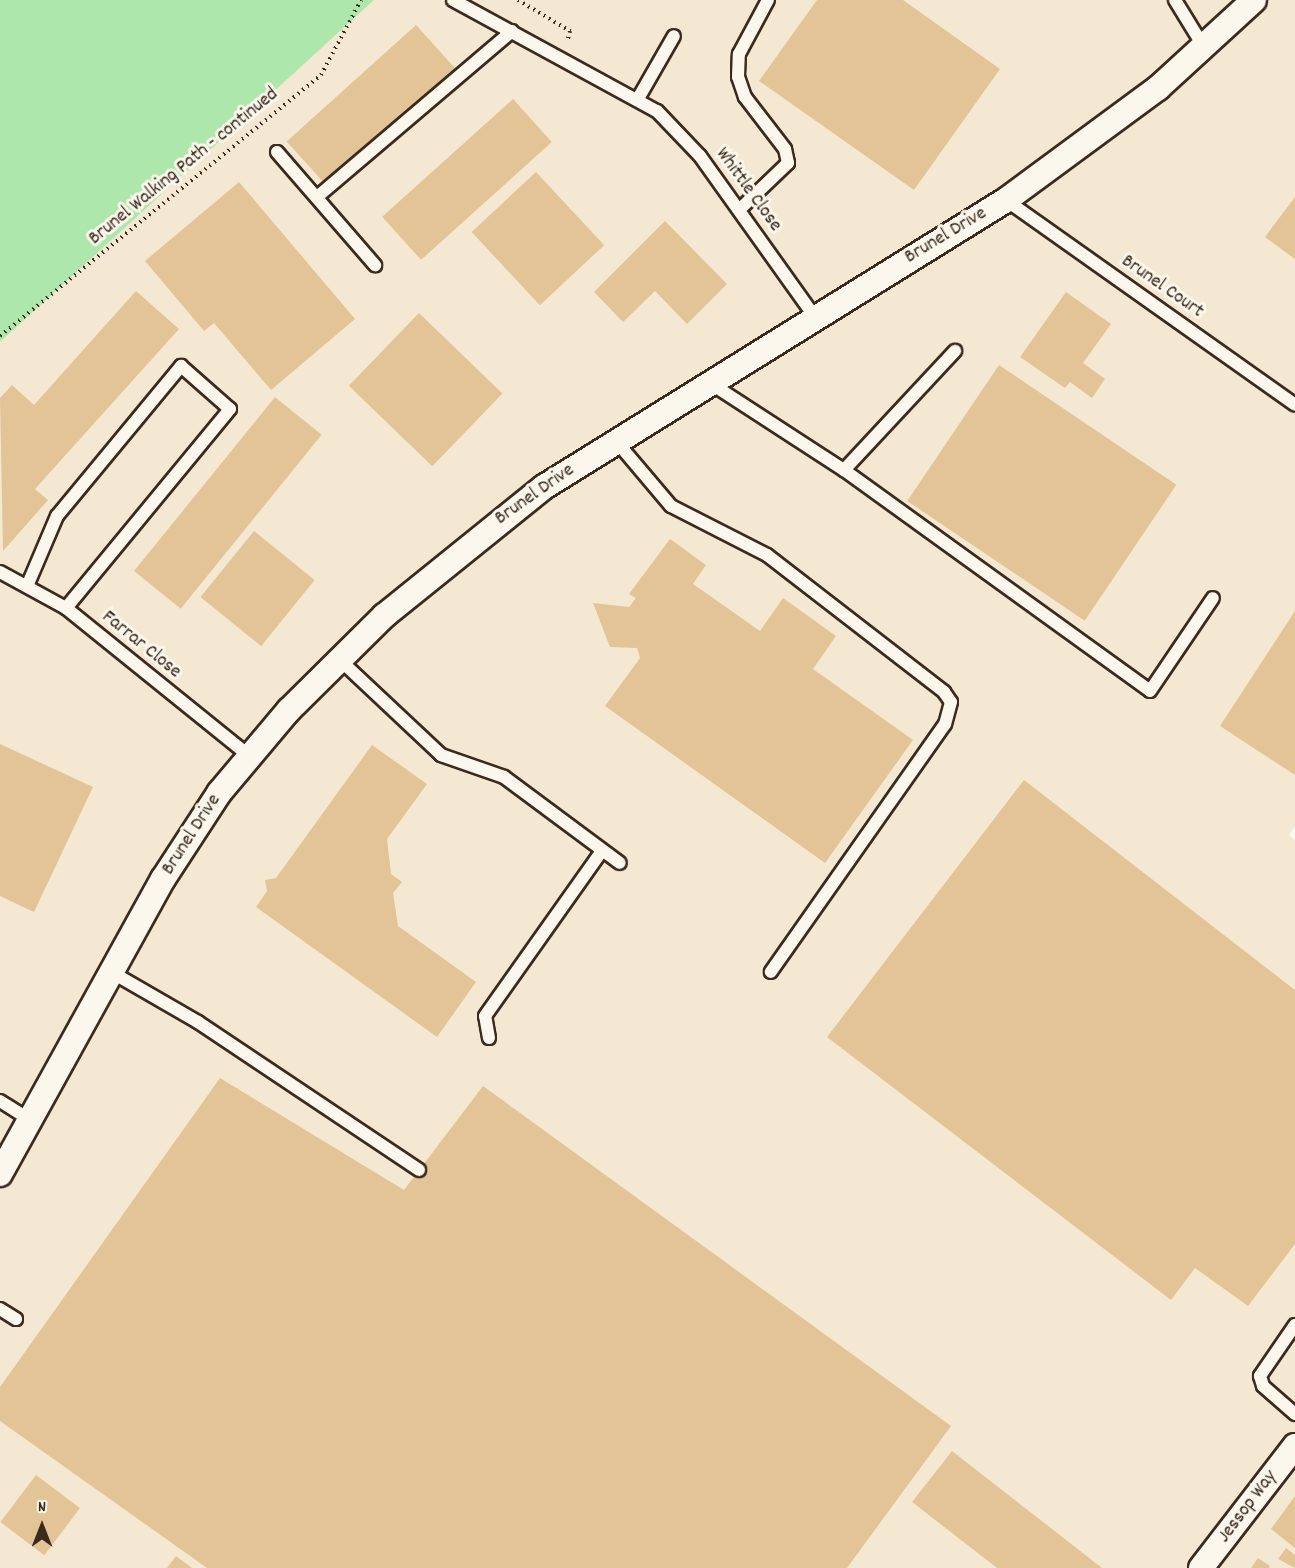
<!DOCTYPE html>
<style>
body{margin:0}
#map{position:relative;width:1295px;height:1568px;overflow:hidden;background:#fbf7ec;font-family:Dekko,sans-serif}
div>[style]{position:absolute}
.built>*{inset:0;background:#f4e8d2}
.green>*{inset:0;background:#ade7ac}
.building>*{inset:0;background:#e3c496;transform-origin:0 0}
.path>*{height:4px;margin-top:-2px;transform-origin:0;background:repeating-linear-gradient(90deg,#3b2a1e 0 1.5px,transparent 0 6px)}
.roads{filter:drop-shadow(2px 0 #3b2a1e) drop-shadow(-2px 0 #3b2a1e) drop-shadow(0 2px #3b2a1e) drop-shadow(0 -2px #3b2a1e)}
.lane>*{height:12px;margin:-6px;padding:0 6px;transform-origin:6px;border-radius:6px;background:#fbf7ec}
.street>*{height:24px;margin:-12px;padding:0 12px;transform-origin:12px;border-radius:12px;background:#fbf7ec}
span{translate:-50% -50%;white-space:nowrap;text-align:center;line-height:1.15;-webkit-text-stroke:6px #fbf7ec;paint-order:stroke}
.street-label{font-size:20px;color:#3b2a1e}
.north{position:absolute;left:12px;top:1496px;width:60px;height:60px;-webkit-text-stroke:4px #fbf7ec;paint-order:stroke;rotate:0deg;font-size:16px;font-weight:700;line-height:24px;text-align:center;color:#3b2a1e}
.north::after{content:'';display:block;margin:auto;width:21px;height:27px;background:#3b2a1e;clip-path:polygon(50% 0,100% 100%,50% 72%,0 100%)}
</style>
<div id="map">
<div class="built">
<div style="clip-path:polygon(374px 0,1295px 0,1295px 826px,1289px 835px,1295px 840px,1295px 1568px,0 1568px,0 342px)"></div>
</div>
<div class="green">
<div style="clip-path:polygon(0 0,374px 0,0 342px)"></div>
</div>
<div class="building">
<div style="clip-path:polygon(817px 0,903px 0,1000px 69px,914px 190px,759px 81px)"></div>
<div style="left:416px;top:25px;width:60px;height:174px;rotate:48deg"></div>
<div style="left:513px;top:99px;width:58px;height:176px;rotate:48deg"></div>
<div style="left:536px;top:172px;width:100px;height:88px;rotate:47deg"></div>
<div style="clip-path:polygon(239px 182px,355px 319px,271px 390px,214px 323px,204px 331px,145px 261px)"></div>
<div style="clip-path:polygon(1295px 197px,1295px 259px,1265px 237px)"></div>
<div style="clip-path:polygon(665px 221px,727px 284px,687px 324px,655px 291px,623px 322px,594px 292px)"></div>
<div style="clip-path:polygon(136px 291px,179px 329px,35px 489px,48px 500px,3px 551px,0 398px,12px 385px,34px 405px)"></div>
<div style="clip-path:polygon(1066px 292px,1111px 324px,1083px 363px,1105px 379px,1092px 398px,1070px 382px,1065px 388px,1020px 357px)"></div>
<div style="left:419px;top:313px;width:116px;height:101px;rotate:44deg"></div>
<div style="left:999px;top:365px;width:214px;height:164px;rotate:34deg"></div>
<div style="left:275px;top:397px;width:60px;height:224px;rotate:39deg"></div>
<div style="left:254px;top:531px;width:78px;height:85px;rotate:39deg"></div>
<div style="clip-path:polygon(670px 539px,706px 565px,693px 584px,760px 631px,783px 598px,836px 636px,813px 669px,913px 740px,825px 863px,605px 706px,640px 658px,637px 648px,610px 647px,593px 603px,629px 607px,636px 598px,629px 594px)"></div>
<div style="clip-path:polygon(1295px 611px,1295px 775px,1220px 726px)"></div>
<div style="clip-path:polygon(0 744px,93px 787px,34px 912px,0 896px)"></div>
<div style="clip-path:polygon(372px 745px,427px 784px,387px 839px,391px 874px,402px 882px,393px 893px,398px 926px,476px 982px,437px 1037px,256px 907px,267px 891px,265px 880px,276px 878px)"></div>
<div style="clip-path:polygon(1024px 780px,1295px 990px,1295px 1244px,1248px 1306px,1195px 1268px,1171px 1300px,827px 1037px)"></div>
<div style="clip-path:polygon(220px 1078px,404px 1190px,483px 1086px,951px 1426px,847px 1568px,207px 1568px,0 1421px,0 1387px)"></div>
<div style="clip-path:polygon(952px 1451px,1102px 1568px,997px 1568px,912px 1502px)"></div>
<div style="left:36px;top:1475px;width:55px;height:59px;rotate:37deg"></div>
<div style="clip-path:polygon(1295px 1496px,1295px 1548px,1271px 1529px)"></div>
<div style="clip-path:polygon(1286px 1548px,1295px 1555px,1295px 1568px,1278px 1559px)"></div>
<div style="clip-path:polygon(176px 1556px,192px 1568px,167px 1568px)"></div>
<div style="clip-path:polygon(1258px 1558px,1270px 1566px,1269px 1568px,1251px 1568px)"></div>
</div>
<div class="path">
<div style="left:518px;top:0;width:61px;rotate:30.8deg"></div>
<div style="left:570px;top:31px;width:8px;rotate:104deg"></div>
<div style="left:0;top:336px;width:414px;rotate:-39.1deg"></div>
<div style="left:321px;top:75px;width:85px;rotate:-61.9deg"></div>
</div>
<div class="roads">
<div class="lane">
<div style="left:453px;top:0;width:232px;rotate:28.6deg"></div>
<div style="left:657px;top:111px;width:62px;rotate:46.3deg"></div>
<div style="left:700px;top:156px;width:196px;rotate:54.5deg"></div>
<div style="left:1175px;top:0;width:57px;rotate:58.5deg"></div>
<div style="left:639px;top:97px;width:70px;rotate:-60.2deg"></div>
<div style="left:277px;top:152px;width:150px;rotate:49.1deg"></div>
<div style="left:317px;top:197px;width:256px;rotate:-40.4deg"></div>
<div style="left:1006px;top:200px;width:354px;rotate:35.3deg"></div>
<div style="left:739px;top:210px;width:68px;rotate:-43.8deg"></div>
<div style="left:788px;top:163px;width:14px;rotate:-102deg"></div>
<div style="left:785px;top:149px;width:66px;rotate:-127.6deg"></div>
<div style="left:745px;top:97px;width:21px;rotate:-109deg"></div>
<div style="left:738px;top:77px;width:23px;rotate:-88deg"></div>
<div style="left:739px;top:54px;width:61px;rotate:-61.8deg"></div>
<div style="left:710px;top:383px;width:160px;rotate:33deg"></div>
<div style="left:844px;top:470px;width:377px;rotate:35.8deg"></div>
<div style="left:1150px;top:691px;width:112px;rotate:-55.9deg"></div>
<div style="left:616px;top:441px;width:85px;rotate:49.8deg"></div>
<div style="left:671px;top:506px;width:108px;rotate:27deg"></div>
<div style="left:767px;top:555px;width:224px;rotate:37.7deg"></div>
<div style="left:944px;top:692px;width:12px;rotate:55deg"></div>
<div style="left:951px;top:702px;width:23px;rotate:105deg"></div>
<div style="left:945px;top:724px;width:303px;rotate:125.1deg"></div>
<div style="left:844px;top:470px;width:163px;rotate:-47deg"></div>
<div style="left:0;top:572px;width:75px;rotate:28.6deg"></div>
<div style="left:66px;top:608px;width:234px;rotate:38.9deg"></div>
<div style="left:28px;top:584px;width:74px;rotate:-66.9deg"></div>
<div style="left:57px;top:516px;width:195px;rotate:-50.4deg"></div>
<div style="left:181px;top:366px;width:65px;rotate:41.3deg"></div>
<div style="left:230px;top:409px;width:258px;rotate:129.5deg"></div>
<div style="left:340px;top:660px;width:139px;rotate:43.2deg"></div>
<div style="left:441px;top:755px;width:67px;rotate:19.2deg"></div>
<div style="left:504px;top:777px;width:144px;rotate:36.6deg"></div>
<div style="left:113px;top:973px;width:98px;rotate:30deg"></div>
<div style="left:198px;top:1022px;width:266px;rotate:33.8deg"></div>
<div style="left:489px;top:1038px;width:22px;rotate:-100deg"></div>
<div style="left:485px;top:1016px;width:202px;rotate:-54.7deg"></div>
<div style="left:0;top:1101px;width:36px;rotate:32deg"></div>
<div style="left:0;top:1309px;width:19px;rotate:32deg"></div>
<div style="left:1295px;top:1325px;width:62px;rotate:124.5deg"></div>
<div style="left:1260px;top:1376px;width:10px;rotate:73deg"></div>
<div style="left:1263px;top:1386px;width:43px;rotate:41.2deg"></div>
</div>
<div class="street">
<div style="left:0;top:1174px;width:337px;rotate:-61.1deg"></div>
<div style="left:163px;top:879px;width:103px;rotate:-56.9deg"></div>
<div style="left:219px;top:793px;width:109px;rotate:-49.9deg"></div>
<div style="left:289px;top:710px;width:134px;rotate:-44.7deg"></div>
<div style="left:384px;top:616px;width:206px;rotate:-38.9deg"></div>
<div style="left:544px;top:487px;width:544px;rotate:-31.85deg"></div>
<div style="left:1006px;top:200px;width:189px;rotate:-36.4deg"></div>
<div style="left:1158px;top:88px;width:130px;rotate:-42.5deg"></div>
<div style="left:1201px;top:1568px;width:154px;rotate:-52.4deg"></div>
</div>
</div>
<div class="street-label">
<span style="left:184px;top:167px;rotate:-39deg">Brunel Walking Path - continued</span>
<span style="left:748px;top:190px;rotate:54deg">Whittle Close</span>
<span style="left:946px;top:236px;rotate:-31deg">Brunel Drive</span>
<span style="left:1162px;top:287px;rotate:35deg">Brunel Court</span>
<span style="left:535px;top:495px;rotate:-35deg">Brunel Drive</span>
<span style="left:141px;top:645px;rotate:39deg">Farrar Close</span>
<span style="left:192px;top:835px;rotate:-57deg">Brunel Drive</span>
<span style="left:1248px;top:1507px;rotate:-53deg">Jessop Way</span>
</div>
<div class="north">N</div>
</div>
